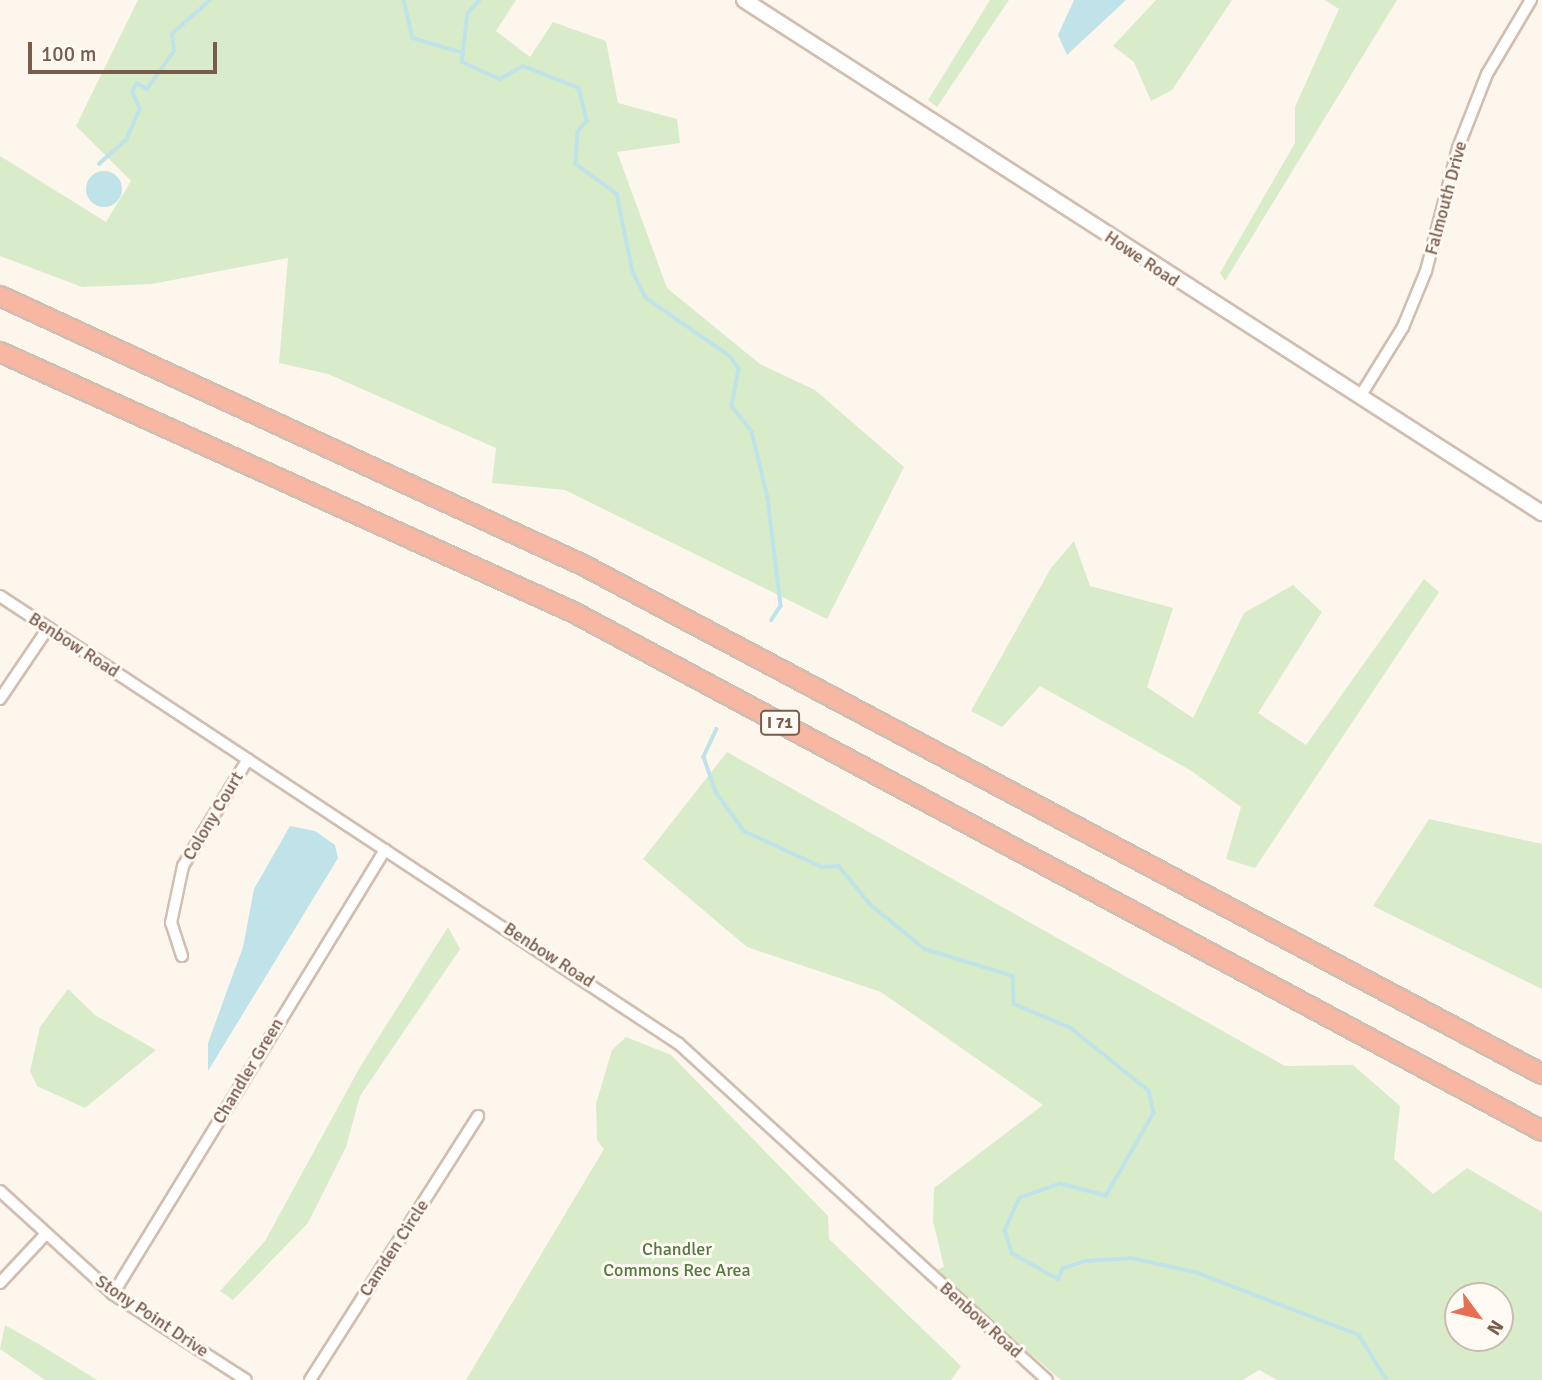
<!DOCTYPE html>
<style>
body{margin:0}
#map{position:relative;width:1542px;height:1380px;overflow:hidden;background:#fdf6ec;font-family:Signika,sans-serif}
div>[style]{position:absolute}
.green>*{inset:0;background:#d8ecc9}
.water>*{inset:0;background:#bfe3e8}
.round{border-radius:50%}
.stream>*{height:3.5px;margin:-1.75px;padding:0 1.75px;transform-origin:1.75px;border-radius:1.75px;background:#bfe3e8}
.roads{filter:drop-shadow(2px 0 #d1beb0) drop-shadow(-2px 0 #d1beb0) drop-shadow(0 2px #d1beb0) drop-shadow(0 -2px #d1beb0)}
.street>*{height:10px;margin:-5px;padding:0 5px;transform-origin:5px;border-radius:5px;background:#fff}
.secondary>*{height:14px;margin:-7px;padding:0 7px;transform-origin:7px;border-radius:7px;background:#fff}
.highway>*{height:18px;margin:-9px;padding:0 9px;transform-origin:9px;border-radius:9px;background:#f7b7a3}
span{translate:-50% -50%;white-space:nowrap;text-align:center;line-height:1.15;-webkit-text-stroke:6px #fffaf3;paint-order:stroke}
.shield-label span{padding:2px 5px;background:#fffaf3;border:2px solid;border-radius:5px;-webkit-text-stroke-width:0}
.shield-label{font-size:16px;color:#7a5c4d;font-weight:700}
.street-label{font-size:18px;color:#7a5c4d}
.park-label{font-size:18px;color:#537a41}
.north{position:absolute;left:1444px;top:1282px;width:70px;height:70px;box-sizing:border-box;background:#fffaf3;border:2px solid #cabbb1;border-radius:50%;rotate:123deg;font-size:19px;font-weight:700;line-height:28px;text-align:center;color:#7a5c4d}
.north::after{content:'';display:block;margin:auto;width:24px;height:32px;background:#e76f51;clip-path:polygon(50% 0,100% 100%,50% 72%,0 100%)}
.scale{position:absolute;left:28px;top:42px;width:189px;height:32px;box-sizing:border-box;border:4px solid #7a5c4d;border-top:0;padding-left:9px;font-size:21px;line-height:24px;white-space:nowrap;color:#7a5c4d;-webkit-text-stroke:5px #fffaf3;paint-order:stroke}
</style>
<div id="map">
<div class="green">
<div style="clip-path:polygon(138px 0,516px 0,496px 31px,530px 57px,553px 22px,606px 41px,618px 103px,677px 119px,680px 143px,617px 152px,667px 288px,760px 364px,815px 390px,904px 467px,827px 619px,565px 490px,492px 483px,496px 448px,328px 374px,279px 363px,288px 258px,152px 284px,82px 287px,0 256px,0 156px,106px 222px,131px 181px,76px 126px)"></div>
<div style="clip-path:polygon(990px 0,1009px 0,937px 107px,928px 100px)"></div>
<div style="clip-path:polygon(1156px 0,1232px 0,1172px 90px,1151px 101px,1134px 62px,1113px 46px)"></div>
<div style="clip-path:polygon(1325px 0,1397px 0,1225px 281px,1220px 273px,1295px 143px,1295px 107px,1339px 9px)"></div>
<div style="clip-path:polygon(1074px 541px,1090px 586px,1173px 608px,1147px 687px,1193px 718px,1244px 613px,1293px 585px,1322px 612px,1258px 713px,1306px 745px,1424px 579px,1439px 592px,1255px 868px,1226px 859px,1241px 807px,1190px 770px,1040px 686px,1002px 727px,971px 711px,1051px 568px)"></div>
<div style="clip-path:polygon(evenodd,727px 752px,1285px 1066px,1353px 1065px,1400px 1106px,1394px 1159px,1433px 1194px,1467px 1168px,1542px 1212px,1542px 1380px,1277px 1380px,1259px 1370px,1243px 1380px,1061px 1380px,934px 1271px,944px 1267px,933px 1221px,934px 1188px,1043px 1105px,881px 992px,747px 947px,643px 859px,727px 752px,1458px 1296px,1500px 1296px,1500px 1338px,1458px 1338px,1458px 1296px)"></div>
<div style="clip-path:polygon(1429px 819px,1542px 844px,1542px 989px,1373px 906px)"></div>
<div style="clip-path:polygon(448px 927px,460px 949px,360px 1096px,346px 1147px,308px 1223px,233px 1300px,220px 1291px,265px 1241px,360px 1067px)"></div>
<div style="clip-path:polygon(68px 989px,95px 1015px,156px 1050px,85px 1108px,37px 1086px,30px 1071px,40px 1027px)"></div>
<div style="clip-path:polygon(626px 1037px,671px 1055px,828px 1216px,829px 1239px,961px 1366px,951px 1380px,466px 1380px,604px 1149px,597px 1140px,596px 1104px,612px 1050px)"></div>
<div style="clip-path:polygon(5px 1325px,42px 1346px,97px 1380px,45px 1380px,0 1349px)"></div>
</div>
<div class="water">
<div style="clip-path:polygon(1074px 0,1126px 0,1067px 55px,1058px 35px)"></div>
<div class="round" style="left:86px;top:171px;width:36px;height:36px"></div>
<div style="clip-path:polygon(290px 826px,315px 831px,335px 845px,338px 858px,208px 1071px,208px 1043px,243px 947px,254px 889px)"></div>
</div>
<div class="stream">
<div style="left:404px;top:0;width:39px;rotate:77deg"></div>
<div style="left:413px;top:38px;width:53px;rotate:16.4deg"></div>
<div style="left:480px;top:0;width:18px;rotate:131deg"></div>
<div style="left:468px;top:14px;width:48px;rotate:97.1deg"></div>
<div style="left:462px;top:62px;width:42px;rotate:24.1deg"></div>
<div style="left:500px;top:79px;width:26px;rotate:-29deg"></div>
<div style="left:523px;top:66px;width:60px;rotate:21.4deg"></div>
<div style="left:579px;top:88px;width:34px;rotate:76deg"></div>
<div style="left:587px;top:121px;width:14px;rotate:129deg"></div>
<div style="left:578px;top:132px;width:32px;rotate:94deg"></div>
<div style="left:576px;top:164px;width:51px;rotate:36.2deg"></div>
<div style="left:617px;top:194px;width:80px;rotate:78.4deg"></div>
<div style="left:633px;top:272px;width:29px;rotate:63deg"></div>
<div style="left:646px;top:298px;width:102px;rotate:34.6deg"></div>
<div style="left:730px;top:356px;width:16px;rotate:55deg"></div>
<div style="left:739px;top:369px;width:38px;rotate:101deg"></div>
<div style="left:732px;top:406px;width:33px;rotate:52deg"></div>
<div style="left:752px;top:432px;width:68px;rotate:76.4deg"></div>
<div style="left:768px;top:498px;width:109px;rotate:83.1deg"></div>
<div style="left:781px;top:606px;width:17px;rotate:123deg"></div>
<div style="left:99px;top:164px;width:36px;rotate:-42deg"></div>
<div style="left:126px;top:140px;width:34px;rotate:-66deg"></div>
<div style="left:140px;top:109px;width:19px;rotate:-115deg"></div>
<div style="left:132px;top:92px;width:10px;rotate:-61deg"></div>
<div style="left:137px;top:83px;width:12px;rotate:31deg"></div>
<div style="left:147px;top:89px;width:47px;rotate:-54.6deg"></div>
<div style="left:174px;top:51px;width:17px;rotate:-97deg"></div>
<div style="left:172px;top:34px;width:51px;rotate:-41.8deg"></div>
<div style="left:717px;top:729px;width:31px;rotate:115deg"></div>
<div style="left:704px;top:757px;width:37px;rotate:71deg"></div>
<div style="left:716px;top:792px;width:48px;rotate:54.3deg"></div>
<div style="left:744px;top:831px;width:86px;rotate:24.8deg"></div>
<div style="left:822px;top:867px;width:17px;rotate:-3deg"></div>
<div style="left:839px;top:866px;width:50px;rotate:50.6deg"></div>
<div style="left:871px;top:905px;width:70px;rotate:39.2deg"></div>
<div style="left:925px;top:949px;width:92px;rotate:17.1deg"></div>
<div style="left:1013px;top:976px;width:28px;rotate:88deg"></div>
<div style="left:1014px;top:1004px;width:62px;rotate:22.8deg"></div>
<div style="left:1071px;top:1028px;width:100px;rotate:38.9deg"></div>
<div style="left:1149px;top:1091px;width:23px;rotate:77deg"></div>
<div style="left:1154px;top:1113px;width:96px;rotate:120deg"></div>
<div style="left:1106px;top:1196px;width:48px;rotate:-165.4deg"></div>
<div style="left:1060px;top:1184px;width:42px;rotate:160.7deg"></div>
<div style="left:1020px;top:1198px;width:35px;rotate:115deg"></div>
<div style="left:1005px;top:1230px;width:24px;rotate:73deg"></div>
<div style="left:1012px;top:1253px;width:53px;rotate:29.5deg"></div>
<div style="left:1058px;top:1279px;width:12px;rotate:-66deg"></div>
<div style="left:1063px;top:1268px;width:24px;rotate:-17deg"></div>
<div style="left:1086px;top:1261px;width:45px;rotate:-3.8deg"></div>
<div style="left:1131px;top:1258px;width:66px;rotate:12.3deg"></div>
<div style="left:1195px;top:1272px;width:176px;rotate:21deg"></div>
<div style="left:1359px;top:1335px;width:53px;rotate:58.1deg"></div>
</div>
<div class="roads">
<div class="street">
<div style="left:1361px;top:395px;width:80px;rotate:-58.3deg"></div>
<div style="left:1403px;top:327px;width:61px;rotate:-67.7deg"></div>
<div style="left:1426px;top:271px;width:127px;rotate:-75.4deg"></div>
<div style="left:1458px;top:148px;width:79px;rotate:-68.6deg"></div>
<div style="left:1487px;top:74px;width:86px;rotate:-59.3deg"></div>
<div style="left:0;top:596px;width:813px;rotate:33.42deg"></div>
<div style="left:679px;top:1044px;width:498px;rotate:42.4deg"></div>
<div style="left:0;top:699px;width:86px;rotate:-55.9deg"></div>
<div style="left:182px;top:956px;width:35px;rotate:-108deg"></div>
<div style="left:171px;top:923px;width:58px;rotate:-78.1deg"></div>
<div style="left:183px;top:866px;width:125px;rotate:-58.7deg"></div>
<div style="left:0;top:1191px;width:153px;rotate:42.3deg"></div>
<div style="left:113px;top:1294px;width:158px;rotate:32.9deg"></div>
<div style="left:0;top:1283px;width:64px;rotate:-46.9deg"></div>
<div style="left:113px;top:1294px;width:521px;rotate:-58.51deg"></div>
<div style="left:310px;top:1380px;width:313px;rotate:-57.5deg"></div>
</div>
<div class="secondary">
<div style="left:744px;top:0;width:949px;rotate:32.74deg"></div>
</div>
<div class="highway">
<div style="left:0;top:296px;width:642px;rotate:24.77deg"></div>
<div style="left:583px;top:565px;width:1086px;rotate:27.96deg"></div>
<div style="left:0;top:352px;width:629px;rotate:24.41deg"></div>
<div style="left:573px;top:612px;width:1099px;rotate:28.17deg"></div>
</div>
</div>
<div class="shield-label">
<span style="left:780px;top:723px">I 71</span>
</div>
<div class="street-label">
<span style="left:1446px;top:198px;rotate:-75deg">Falmouth Drive</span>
<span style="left:1142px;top:259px;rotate:34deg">Howe Road</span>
<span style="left:74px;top:645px;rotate:33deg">Benbow Road</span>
<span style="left:213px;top:816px;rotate:-59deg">Colony Court</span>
<span style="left:549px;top:955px;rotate:33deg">Benbow Road</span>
<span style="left:248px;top:1071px;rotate:-59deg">Chandler Green</span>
<span style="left:394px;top:1248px;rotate:-57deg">Camden Circle</span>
<span style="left:152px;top:1316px;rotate:34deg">Stony Point Drive</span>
<span style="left:981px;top:1320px;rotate:42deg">Benbow Road</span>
</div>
<div class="park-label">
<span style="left:677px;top:1260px">Chandler<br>Commons Rec Area</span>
</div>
<div class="north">N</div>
<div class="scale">100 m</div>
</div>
